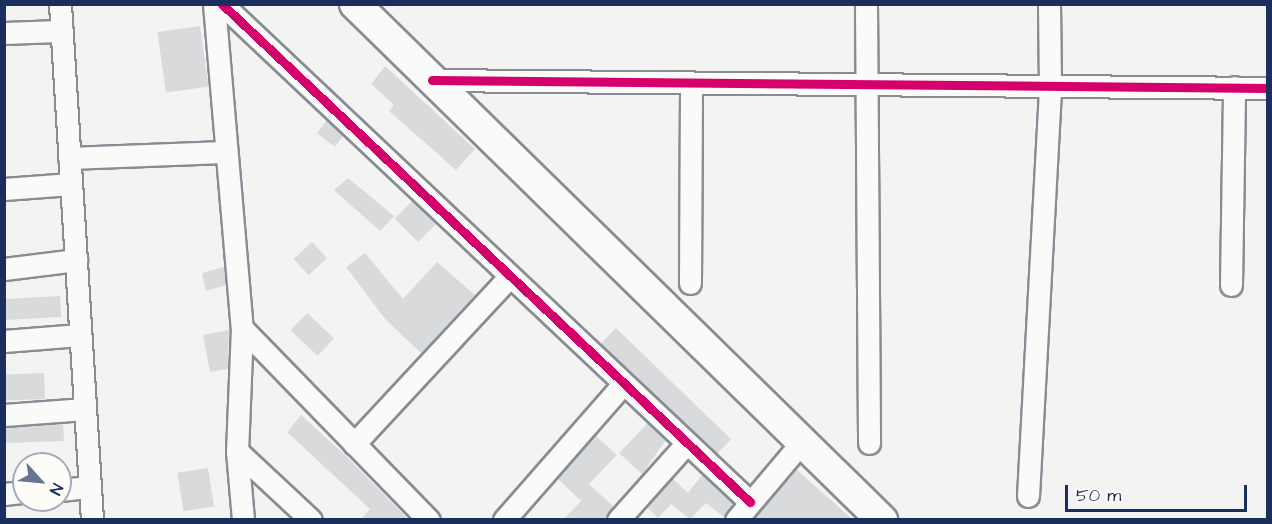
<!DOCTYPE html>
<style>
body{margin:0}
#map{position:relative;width:1272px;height:524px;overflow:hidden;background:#f3f3f2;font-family:"Architects Daughter",sans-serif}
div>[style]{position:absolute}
.building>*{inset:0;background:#d9dadb;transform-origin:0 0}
.roads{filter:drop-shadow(2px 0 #888c94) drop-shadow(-2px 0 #888c94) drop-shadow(0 2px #888c94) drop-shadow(0 -2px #888c94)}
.street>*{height:21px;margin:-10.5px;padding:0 10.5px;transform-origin:10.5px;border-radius:10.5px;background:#fafaf8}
.secondary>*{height:30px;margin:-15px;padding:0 15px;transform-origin:15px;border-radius:15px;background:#fafaf8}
.cycleway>*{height:9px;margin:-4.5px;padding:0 4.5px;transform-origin:4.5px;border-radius:4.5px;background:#d6006c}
span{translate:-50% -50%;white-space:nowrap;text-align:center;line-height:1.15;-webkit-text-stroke:4.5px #fdfcf7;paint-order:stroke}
.frame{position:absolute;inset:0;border:6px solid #1b2f5e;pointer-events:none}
.north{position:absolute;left:12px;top:452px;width:60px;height:60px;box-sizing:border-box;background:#fdfcf7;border:2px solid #a3aaba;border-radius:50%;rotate:117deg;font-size:16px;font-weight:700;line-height:24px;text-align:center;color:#1b2f5e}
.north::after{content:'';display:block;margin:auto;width:21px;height:27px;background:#677492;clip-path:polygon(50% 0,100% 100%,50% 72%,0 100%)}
.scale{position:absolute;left:1065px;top:485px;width:182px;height:27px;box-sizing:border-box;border:3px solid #1b2f5e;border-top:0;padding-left:8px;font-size:18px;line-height:21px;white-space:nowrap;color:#1b2f5e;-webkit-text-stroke:4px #fdfcf7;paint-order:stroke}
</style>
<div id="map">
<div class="building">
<div style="left:200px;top:26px;width:61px;height:43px;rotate:82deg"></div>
<div style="clip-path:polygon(385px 66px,475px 149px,456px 170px,389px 111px,394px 105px,371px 84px)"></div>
<div style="clip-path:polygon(327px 120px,343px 136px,335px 147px,317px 133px)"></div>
<div style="clip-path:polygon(348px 178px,394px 216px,380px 231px,334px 190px)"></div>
<div style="left:412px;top:201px;width:33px;height:25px;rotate:44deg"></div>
<div style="left:312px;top:242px;width:22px;height:25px;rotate:47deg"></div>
<div style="clip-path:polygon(365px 253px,403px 299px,437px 262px,475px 295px,421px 353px,386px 320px,346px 267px)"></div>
<div style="clip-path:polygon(224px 267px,226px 285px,206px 291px,202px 273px)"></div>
<div style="left:60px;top:296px;width:21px;height:56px;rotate:87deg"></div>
<div style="left:307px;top:313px;width:37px;height:24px;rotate:43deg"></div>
<div style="left:616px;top:328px;width:160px;height:22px;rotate:44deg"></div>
<div style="clip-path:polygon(229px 330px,228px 369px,210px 372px,203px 335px)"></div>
<div style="left:44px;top:373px;width:26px;height:40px;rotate:88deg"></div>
<div style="clip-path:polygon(301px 415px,345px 455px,408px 519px,361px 519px,370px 509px,287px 432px)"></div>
<div style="clip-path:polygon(63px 423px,64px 441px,4px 443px,4px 428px)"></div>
<div style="clip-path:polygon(648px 423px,666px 440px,642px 474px,619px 453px)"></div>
<div style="clip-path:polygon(595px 435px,617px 455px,589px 484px,613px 506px,604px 519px,564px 519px,581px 501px,557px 478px)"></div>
<div style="left:208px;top:468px;width:39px;height:31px;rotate:81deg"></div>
<div style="clip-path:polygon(797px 470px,852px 519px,753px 519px)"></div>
<div style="clip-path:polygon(702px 475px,733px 504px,724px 517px,706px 503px,690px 519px,671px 504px,658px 518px,647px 507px,672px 478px,688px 493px)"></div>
</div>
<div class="roads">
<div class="street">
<div style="left:60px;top:4px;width:517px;rotate:86.45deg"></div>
<div style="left:214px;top:4px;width:325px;rotate:85.1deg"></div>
<div style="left:242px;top:328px;width:268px;rotate:45.8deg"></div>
<div style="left:222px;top:4px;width:726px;rotate:43.33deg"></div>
<div style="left:866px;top:4px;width:439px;rotate:89.6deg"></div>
<div style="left:4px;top:33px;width:58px;rotate:-2deg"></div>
<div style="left:432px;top:80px;width:836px;rotate:0.55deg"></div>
<div style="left:69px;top:158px;width:155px;rotate:-2.2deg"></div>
<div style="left:4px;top:189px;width:67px;rotate:-4.3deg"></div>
<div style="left:4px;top:269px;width:73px;rotate:-7.1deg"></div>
<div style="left:690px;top:283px;width:200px;rotate:-89.7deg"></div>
<div style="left:1231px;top:285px;width:198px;rotate:-89.1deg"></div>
<div style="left:242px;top:328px;width:123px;rotate:92.3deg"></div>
<div style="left:237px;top:451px;width:69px;rotate:85deg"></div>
<div style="left:4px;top:341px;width:76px;rotate:-4.5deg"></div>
<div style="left:4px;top:415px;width:81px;rotate:-4.2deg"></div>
<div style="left:354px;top:444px;width:229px;rotate:-47.1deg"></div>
<div style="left:237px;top:451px;width:101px;rotate:43deg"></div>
<div style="left:60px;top:490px;width:30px;rotate:-6deg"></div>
<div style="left:4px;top:494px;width:20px;rotate:-6deg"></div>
<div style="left:1028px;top:496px;width:411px;rotate:-86.9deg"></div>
<div style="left:1050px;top:86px;width:82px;rotate:-90.7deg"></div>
<div style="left:504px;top:520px;width:179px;rotate:-48.8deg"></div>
<div style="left:618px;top:520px;width:102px;rotate:-48.2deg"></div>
<div style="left:736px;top:520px;width:102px;rotate:-49.8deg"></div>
</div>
<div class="secondary">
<div style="left:355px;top:4px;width:738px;rotate:44.4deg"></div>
</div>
</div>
<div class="cycleway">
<div style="left:222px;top:4px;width:726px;rotate:43.33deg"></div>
<div style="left:432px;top:80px;width:836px;rotate:0.55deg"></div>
</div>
<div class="frame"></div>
<div class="north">N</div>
<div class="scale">50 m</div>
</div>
